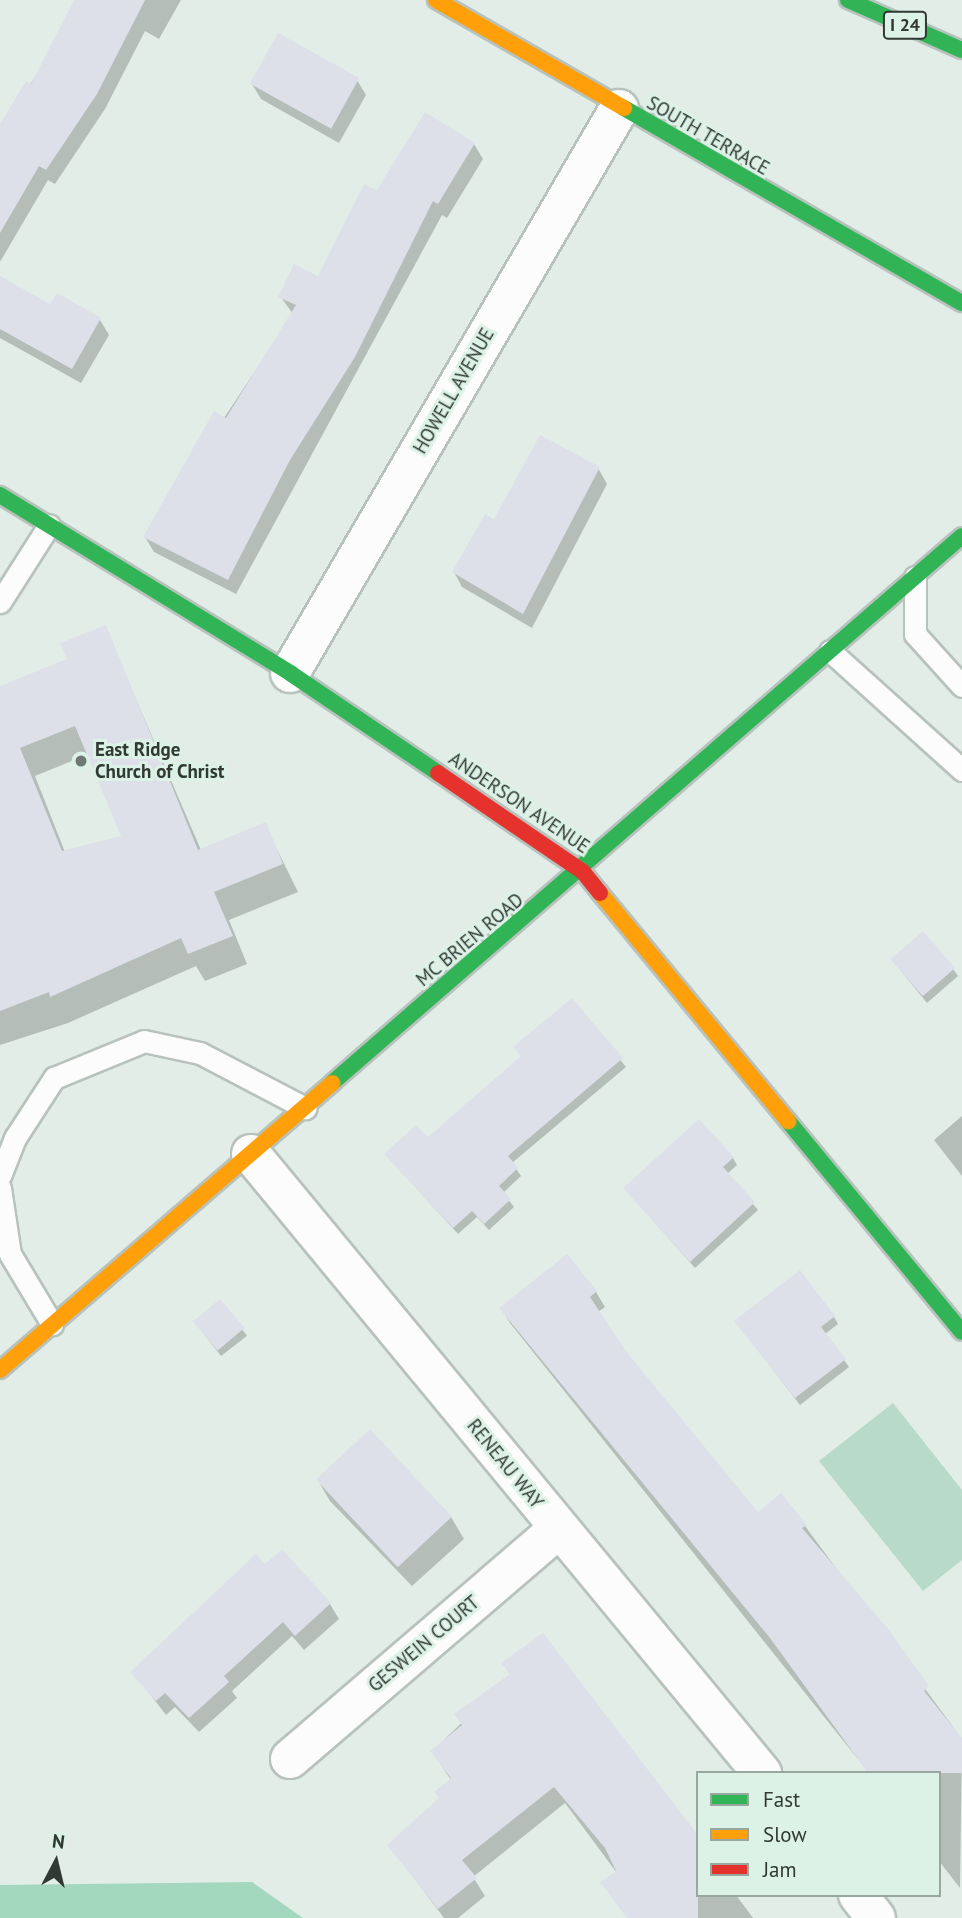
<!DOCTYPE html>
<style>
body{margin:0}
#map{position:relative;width:962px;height:1918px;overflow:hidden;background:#e2ede7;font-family:"PT Sans",sans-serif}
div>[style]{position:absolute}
.green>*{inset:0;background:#b8dbc9}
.forest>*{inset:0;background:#a3d8bf}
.shadow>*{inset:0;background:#0003;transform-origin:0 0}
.building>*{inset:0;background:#dee0e9;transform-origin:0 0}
.roads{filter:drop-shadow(2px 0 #b8c2bd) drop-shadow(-2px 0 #b8c2bd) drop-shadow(0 2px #b8c2bd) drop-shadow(0 -2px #b8c2bd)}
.lane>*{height:21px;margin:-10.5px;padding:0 10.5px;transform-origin:10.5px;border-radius:10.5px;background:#fbfcfb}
.street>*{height:38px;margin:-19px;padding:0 19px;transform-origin:19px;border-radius:19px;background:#fbfcfb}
.fast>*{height:16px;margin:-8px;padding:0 8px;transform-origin:8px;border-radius:8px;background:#30b455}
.slow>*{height:16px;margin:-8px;padding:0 8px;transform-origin:8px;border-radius:8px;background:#ff9f0a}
.jam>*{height:16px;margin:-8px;padding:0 8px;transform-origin:8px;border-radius:8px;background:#e5322d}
.dots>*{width:19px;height:19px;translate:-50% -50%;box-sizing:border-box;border:4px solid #ddf2e7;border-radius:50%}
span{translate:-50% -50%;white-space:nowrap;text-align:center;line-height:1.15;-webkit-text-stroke:6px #ddf2e7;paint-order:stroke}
.shield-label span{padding:2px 5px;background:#ddf2e7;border:2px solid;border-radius:5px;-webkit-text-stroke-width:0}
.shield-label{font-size:18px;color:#313935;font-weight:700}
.street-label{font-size:19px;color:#313935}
.poi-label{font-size:19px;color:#313935;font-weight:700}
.left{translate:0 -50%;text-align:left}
.legend{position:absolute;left:696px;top:1771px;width:245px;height:126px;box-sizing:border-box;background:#ddf2e7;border:2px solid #98a8a0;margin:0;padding:9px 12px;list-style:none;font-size:21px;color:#313935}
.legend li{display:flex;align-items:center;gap:14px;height:35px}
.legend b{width:35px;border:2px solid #98a8a0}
.north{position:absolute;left:21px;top:1827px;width:70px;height:70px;-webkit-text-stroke:5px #ddf2e7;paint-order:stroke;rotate:7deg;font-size:19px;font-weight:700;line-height:28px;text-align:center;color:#313935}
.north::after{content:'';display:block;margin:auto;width:24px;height:32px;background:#313935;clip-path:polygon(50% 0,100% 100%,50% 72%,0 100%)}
</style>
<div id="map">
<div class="green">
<div style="clip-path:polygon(893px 1403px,962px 1490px,962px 1560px,923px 1591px,819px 1461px)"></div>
</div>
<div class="forest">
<div style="clip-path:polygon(252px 1882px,303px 1918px,0 1918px,0 1885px)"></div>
</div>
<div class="shadow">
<div style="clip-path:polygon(87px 0,181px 0,159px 39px,145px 31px,105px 109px,55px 184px,48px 180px,0 262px,0 129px)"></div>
<div style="clip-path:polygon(357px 80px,366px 95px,339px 143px,261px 99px,252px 84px)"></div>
<div style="clip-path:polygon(474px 144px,483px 159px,447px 218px,442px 215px,236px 594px,154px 552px,145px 537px,293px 314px,280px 296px,319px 278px,377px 192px)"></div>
<div style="clip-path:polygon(0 278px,51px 307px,100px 320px,109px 335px,81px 383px,0 338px)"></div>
<div style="clip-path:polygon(598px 468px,607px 484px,532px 628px,462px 587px,454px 572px,495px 521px)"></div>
<div style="clip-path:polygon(evenodd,105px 627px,201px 850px,265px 825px,298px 892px,229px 920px,247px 964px,205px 981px,196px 966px,68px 1023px,0 1045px,0 688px,69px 660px,105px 627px,89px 754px,124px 838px,65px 852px,35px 776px,89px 754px)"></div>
<div style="clip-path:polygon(892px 960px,953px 969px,958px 976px,927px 1003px)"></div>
<div style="clip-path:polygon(572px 1000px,626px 1067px,512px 1163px,521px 1176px,503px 1193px,514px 1207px,489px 1230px,477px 1217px,458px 1234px,386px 1155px,428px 1140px,522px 1057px)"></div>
<div style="clip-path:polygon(962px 1116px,962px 1176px,934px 1140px)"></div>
<div style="clip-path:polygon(733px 1158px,737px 1165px,727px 1174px,758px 1210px,695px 1268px,625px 1189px)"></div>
<div style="clip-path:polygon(566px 1256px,596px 1292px,605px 1307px,598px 1312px,623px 1351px,758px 1514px,805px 1526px,962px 1739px,960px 1888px,939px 1861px,939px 1773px,869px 1773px,510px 1323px,501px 1308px)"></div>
<div style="left:220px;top:1301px;width:44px;height:33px;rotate:52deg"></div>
<div style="clip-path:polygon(834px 1317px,838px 1324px,825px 1334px,849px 1367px,800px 1405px,741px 1328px)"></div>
<div style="clip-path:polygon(317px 1479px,451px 1517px,464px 1539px,412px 1586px,330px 1501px)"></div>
<div style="clip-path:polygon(330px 1604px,339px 1619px,304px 1650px,292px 1636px,232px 1691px,237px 1698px,199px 1732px,175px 1707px,166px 1715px,133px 1672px)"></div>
<div style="clip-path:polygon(504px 1664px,698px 1895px,736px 1895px,753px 1918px,628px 1918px,602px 1883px,617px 1873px,565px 1803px,473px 1877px,485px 1896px,458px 1918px,444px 1918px,389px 1845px,440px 1800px,451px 1780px,432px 1751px,511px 1676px)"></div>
</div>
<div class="building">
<div style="clip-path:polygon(74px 0,145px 0,97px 94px,46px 170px,39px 166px,0 233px,0 124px,26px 81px,31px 84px)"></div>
<div style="left:278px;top:33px;width:93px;height:58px;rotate:29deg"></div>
<div style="clip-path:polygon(425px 112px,475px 143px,438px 204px,433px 201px,355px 357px,290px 460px,228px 580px,143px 537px,214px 411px,226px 418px,296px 305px,278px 297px,294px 264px,318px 276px,364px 184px,377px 190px)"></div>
<div style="clip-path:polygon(0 276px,50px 304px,57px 293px,101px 318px,72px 369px,0 329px)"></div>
<div style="clip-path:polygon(540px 435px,600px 467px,523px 614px,452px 572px,485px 514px,494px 519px)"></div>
<div style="clip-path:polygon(evenodd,106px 625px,198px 850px,266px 822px,283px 864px,214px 892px,233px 936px,188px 954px,181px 938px,50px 997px,49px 992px,0 1011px,0 686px,67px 659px,60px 643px,106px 625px,75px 726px,121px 836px,62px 851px,20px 748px,75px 726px)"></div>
<div style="left:923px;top:931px;width:49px;height:43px;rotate:49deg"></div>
<div style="clip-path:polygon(572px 998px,623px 1058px,508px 1156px,518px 1168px,499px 1186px,511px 1199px,484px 1224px,472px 1211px,453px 1228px,384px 1154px,416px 1125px,428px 1137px,521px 1056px,513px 1047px)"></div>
<div style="clip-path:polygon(699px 1119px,734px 1157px,723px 1167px,755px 1202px,690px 1262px,623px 1188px)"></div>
<div style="clip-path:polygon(567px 1254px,597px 1291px,590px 1297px,625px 1350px,758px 1512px,781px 1493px,807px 1525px,802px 1528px,889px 1630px,929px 1686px,924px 1691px,962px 1738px,962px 1773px,868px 1773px,770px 1638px,499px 1308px)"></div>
<div style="clip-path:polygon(800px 1270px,835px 1316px,821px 1327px,846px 1359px,795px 1398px,734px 1321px)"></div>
<div style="left:220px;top:1299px;width:38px;height:35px;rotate:50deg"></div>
<div style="left:370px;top:1429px;width:120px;height:74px;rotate:47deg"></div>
<div style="clip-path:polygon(282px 1549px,331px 1603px,295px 1636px,283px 1622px,224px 1676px,229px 1682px,189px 1718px,165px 1693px,156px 1701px,130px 1672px,256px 1554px,265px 1564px)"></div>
<div style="clip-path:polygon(543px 1633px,698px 1835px,698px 1918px,627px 1918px,600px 1882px,616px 1871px,605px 1848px,554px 1787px,462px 1860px,477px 1878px,438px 1909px,387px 1845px,439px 1798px,434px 1792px,451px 1778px,430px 1751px,462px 1725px,454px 1714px,510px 1674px,501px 1663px)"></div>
</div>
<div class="roads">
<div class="lane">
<div style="left:915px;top:577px;width:57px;rotate:90deg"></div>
<div style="left:915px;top:634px;width:70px;rotate:47.9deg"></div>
<div style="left:0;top:602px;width:91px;rotate:-57.5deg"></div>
<div style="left:830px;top:651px;width:178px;rotate:42deg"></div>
<div style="left:0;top:1176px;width:41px;rotate:-68.5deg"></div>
<div style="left:15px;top:1138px;width:72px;rotate:-57deg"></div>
<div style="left:54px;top:1078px;width:97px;rotate:-22.3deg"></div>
<div style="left:144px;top:1041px;width:57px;rotate:12.1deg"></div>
<div style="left:200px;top:1053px;width:119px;rotate:27.6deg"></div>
<div style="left:0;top:1188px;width:67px;rotate:81.4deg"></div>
<div style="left:10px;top:1254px;width:82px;rotate:59deg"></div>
</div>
<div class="street">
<div style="left:290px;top:673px;width:653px;rotate:-59.74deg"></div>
<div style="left:251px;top:1154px;width:803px;rotate:50.46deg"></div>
<div style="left:290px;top:1759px;width:353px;rotate:-40.6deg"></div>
<div style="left:858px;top:1895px;width:29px;rotate:52deg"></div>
</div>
<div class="fast">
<div style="left:848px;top:0;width:124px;rotate:23.7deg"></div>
<div style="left:624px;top:108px;width:390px;rotate:30deg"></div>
<div style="left:0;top:495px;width:340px;rotate:31.5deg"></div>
<div style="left:290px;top:673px;width:179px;rotate:34deg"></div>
<div style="left:332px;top:1083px;width:834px;rotate:-40.97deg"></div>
<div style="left:788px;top:1121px;width:273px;rotate:50.5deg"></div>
</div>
<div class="slow">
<div style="left:436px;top:0;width:217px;rotate:29.9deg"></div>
<div style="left:600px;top:893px;width:296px;rotate:50.5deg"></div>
<div style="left:0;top:1370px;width:439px;rotate:-40.8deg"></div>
</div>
<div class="jam">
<div style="left:438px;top:773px;width:176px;rotate:34.3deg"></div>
<div style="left:583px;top:872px;width:27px;rotate:51deg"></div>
</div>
</div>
<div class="dots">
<div style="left:81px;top:761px;background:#6f7873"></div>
</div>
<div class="shield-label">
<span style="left:905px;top:25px">I 24</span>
</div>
<div class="street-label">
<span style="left:708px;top:136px;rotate:30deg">SOUTH TERRACE</span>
<span style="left:454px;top:391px;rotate:-60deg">HOWELL AVENUE</span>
<span style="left:519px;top:803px;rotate:34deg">ANDERSON AVENUE</span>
<span style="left:470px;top:940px;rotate:-40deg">MC BRIEN ROAD</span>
<span style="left:505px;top:1464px;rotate:51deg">RENEAU WAY</span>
<span style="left:424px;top:1644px;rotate:-40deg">GESWEIN COURT</span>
</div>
<div class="poi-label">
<span class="left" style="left:95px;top:761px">East Ridge<br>Church of Christ</span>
</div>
<ul class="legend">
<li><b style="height:9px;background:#30b455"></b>Fast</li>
<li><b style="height:9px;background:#ff9f0a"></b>Slow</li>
<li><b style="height:9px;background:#e5322d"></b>Jam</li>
</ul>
<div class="north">N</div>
</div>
